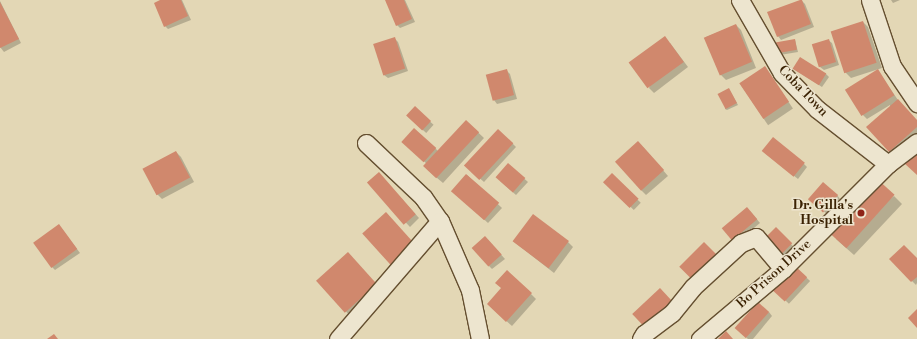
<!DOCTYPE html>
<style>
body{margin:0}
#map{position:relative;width:917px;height:339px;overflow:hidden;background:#e3d7b5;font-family:"Libre Bodoni",serif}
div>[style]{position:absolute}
.shadow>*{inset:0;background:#0003;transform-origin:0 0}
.building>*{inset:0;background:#d0886d;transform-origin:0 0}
.roads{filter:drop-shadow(1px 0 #654f30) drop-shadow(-1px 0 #654f30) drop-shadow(0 1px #654f30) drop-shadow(0 -1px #654f30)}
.street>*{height:17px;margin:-8.5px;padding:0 8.5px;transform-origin:8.5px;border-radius:8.5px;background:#ede5cf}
.dots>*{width:11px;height:11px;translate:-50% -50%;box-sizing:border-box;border:2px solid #ede5cf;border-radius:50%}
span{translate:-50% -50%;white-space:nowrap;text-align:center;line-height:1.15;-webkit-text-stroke:3px #ede5cf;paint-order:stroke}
.street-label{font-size:13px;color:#3b2203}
.poi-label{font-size:13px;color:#3b2203;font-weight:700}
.right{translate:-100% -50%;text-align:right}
</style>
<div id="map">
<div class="shadow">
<div style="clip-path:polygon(163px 0,182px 0,191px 20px,168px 29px,165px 26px)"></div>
<div style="clip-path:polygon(386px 0,405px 0,415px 22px,400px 28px,397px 25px)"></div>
<div style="clip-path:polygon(801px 0,805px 4px,814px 27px,781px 40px,778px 36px)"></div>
<div style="clip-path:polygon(891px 0,900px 0,893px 3px)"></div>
<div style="clip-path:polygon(0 1px,21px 43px,4px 52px,0 47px)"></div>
<div style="clip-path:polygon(863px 22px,868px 27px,882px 68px,851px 78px,846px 73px,832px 32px)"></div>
<div style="clip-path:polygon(736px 25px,741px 30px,756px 68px,726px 80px,721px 75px,706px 37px)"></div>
<div style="clip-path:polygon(394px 38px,398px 42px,408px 71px,388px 78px,384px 75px)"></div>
<div style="clip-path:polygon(795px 40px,798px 52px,780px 55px,778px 53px)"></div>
<div style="clip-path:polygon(828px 40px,832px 43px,839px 65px,824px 70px,820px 67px)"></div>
<div style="clip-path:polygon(670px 43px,688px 67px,654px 93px,649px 88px)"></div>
<div style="left:765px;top:67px;width:50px;height:30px;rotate:56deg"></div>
<div style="clip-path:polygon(794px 69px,825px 73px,829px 77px,822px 87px)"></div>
<div style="clip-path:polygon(507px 71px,510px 74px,517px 99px,497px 104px,494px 100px)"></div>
<div style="clip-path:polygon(878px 71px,898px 100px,917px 121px,917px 137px,894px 156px,889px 151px,890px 105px,867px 119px,862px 114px)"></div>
<div style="clip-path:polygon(729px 89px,738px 105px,727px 110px,725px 109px)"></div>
<div style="left:415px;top:108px;width:25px;height:11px;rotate:42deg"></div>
<div style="clip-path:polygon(466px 121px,484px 138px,443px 183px,430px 172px,427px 164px,406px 145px,435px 148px,439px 152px)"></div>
<div style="clip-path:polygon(512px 143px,516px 147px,484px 182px,469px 169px)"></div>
<div style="clip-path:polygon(643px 147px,668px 176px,646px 195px,641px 190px)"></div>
<div style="clip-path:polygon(176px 152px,181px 157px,194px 182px,162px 199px,157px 194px)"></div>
<div style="clip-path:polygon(766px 154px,804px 164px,807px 167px,798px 179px)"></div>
<div style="clip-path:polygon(509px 165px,528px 182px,516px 195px,500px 181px)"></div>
<div style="clip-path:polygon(467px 175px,502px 208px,488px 223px,456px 194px)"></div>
<div style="left:612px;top:175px;width:40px;height:10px;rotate:44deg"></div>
<div style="clip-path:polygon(382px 177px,419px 218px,410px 227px,369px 183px)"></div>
<div style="clip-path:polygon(837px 195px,840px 199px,827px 214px,813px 202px)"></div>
<div style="clip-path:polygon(894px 196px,902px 204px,854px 255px,836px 239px)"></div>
<div style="clip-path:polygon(750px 211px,760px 223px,737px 242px,724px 228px)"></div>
<div style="left:776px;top:228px;width:26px;height:16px;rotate:47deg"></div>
<div style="clip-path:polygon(62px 229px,80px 253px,55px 270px,52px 267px)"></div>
<div style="clip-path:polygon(488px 240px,505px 259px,492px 269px,489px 266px)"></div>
<div style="clip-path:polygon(513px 241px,568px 242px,573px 247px,554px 273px)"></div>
<div style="clip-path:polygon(890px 259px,917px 259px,917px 283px,916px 285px)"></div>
<div style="left:794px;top:266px;width:22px;height:31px;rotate:43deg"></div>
<div style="clip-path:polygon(318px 281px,381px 289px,351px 317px)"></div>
<div style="clip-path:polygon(531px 294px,536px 299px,512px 326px,493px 309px)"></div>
<div style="clip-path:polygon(769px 312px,772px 316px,753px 339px,748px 339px,740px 332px)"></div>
</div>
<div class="building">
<div style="clip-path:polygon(160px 0,181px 0,188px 16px,164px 27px,154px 3px)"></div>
<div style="clip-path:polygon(385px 0,404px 0,412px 19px,396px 26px)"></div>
<div style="clip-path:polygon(800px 0,802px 0,811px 24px,777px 37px,767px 12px)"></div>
<div style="clip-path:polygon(0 2px,19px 39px,0 48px)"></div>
<div style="left:863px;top:21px;width:44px;height:34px;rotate:72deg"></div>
<div style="left:736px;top:24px;width:41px;height:35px;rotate:67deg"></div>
<div style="left:665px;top:36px;width:32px;height:45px;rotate:54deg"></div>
<div style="left:395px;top:37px;width:33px;height:23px;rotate:72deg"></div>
<div style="left:795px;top:39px;width:11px;height:20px;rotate:80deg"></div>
<div style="left:829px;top:39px;width:24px;height:18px;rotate:73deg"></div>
<div style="left:800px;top:57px;width:31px;height:14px;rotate:32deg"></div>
<div style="left:765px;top:66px;width:43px;height:31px;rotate:56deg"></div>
<div style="left:507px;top:69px;width:27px;height:22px;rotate:75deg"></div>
<div style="left:878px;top:69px;width:31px;height:39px;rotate:58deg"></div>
<div style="left:729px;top:88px;width:17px;height:13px;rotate:62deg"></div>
<div style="clip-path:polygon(898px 99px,917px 120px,917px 127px,889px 152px,866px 127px)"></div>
<div style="left:415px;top:106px;width:22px;height:13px;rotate:43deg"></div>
<div style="left:466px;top:120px;width:18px;height:63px;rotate:43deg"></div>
<div style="left:414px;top:128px;width:30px;height:19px;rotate:42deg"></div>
<div style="left:498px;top:129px;width:21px;height:50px;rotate:43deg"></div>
<div style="left:773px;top:137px;width:41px;height:18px;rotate:39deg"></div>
<div style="left:638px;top:141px;width:39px;height:31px;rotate:48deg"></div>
<div style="clip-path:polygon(917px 149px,917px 175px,904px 163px)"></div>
<div style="left:176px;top:151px;width:30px;height:38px;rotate:62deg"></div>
<div style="left:508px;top:163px;width:23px;height:19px;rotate:41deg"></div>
<div style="left:379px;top:172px;width:56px;height:16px;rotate:49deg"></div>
<div style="left:612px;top:173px;width:37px;height:13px;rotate:44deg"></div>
<div style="left:466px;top:174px;width:44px;height:23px;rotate:41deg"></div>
<div style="left:876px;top:178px;width:25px;height:72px;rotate:42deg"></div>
<div style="left:823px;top:182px;width:20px;height:23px;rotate:41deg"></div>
<div style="left:747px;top:207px;width:16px;height:33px;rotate:50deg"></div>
<div style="left:386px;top:212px;width:46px;height:32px;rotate:48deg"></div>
<div style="left:533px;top:214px;width:45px;height:34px;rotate:37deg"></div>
<div style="left:59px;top:224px;width:31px;height:32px;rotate:54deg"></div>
<div style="left:776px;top:227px;width:23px;height:18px;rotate:45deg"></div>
<div style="left:485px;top:236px;width:25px;height:18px;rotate:48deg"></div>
<div style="left:704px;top:242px;width:18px;height:35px;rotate:45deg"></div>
<div style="clip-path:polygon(904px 245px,917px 258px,917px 277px,911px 282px,889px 259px)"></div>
<div style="left:348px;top:252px;width:43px;height:43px;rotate:48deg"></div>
<div style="left:794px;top:265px;width:18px;height:33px;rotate:43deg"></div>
<div style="clip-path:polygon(507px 270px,532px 293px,506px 322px,487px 304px,501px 288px,495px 283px)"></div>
<div style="left:660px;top:288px;width:18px;height:38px;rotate:47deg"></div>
<div style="left:758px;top:302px;width:15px;height:35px;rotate:42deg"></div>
<div style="clip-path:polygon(917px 309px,917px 328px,908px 318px)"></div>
<div style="clip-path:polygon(726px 331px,733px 339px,718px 339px)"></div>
<div style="clip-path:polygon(54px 334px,58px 339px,47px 339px)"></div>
</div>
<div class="roads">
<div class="street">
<div style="left:740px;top:0;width:84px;rotate:60.1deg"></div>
<div style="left:782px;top:73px;width:50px;rotate:45.8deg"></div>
<div style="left:817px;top:109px;width:90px;rotate:37.8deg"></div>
<div style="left:870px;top:0;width:70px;rotate:71.6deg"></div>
<div style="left:892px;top:66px;width:45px;rotate:56deg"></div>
<div style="left:366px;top:143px;width:79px;rotate:43.5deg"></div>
<div style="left:423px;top:197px;width:29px;rotate:55deg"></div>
<div style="left:440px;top:221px;width:75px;rotate:66.5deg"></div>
<div style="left:470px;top:290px;width:50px;rotate:78.5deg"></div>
<div style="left:338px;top:339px;width:156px;rotate:-49.2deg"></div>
<div style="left:641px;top:339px;width:6px;rotate:-59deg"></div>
<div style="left:644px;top:334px;width:35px;rotate:-37deg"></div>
<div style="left:672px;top:313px;width:33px;rotate:-51deg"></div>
<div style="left:693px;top:287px;width:65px;rotate:-42.5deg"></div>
<div style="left:741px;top:243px;width:16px;rotate:-22deg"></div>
<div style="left:756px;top:237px;width:42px;rotate:49.8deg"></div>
<div style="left:700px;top:339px;width:109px;rotate:-40.1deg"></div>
<div style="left:783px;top:269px;width:148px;rotate:-45deg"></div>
<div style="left:888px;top:164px;width:36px;rotate:-37deg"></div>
</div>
</div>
<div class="dots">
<div style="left:861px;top:213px;background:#8f2418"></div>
</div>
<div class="street-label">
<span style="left:803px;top:91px;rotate:46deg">Coba Town</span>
<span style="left:774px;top:274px;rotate:-42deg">Bo Prison Drive</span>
</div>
<div class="poi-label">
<span class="right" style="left:853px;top:213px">Dr. Gilla's<br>Hospital</span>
</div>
</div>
